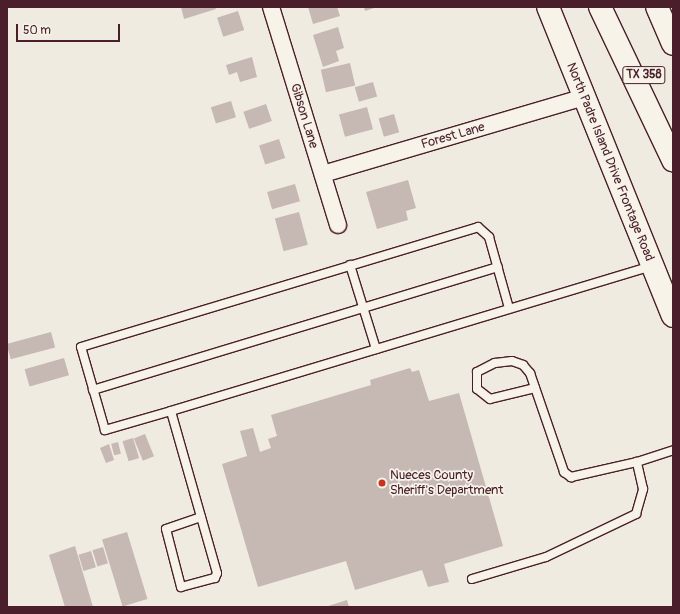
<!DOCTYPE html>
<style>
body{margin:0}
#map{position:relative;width:680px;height:614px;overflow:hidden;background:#f0ebe0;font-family:Pangolin,sans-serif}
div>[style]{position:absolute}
.building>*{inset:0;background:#c6b8b3;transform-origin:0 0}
.roads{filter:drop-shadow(1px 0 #4a1f2b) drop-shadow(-1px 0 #4a1f2b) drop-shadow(0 1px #4a1f2b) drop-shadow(0 -1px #4a1f2b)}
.service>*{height:8px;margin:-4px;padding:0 4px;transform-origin:4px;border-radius:4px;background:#f7f3e8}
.minor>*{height:16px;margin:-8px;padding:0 8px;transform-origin:8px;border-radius:8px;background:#f7f3e8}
.secondary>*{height:22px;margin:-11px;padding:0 11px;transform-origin:11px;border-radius:11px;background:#f7f3e8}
.motorway>*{height:22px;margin:-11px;padding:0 11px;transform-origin:11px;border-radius:11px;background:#f7f3e8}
.dots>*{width:11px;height:11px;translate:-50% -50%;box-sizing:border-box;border:2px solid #f7f3e8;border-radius:50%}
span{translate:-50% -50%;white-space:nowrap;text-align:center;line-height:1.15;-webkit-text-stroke:3.5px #f7f3e8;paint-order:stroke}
.shield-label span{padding:1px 3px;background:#f7f3e8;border:1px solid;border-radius:3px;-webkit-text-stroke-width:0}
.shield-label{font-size:12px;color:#4a1f2b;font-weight:700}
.street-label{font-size:13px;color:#4a1f2b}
.poi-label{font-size:13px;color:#4a1f2b}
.left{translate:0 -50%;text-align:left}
.frame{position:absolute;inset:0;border:8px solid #4a1f2b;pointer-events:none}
.scale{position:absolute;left:16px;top:24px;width:104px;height:18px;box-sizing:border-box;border:2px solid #4a1f2b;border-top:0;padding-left:5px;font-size:12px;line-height:14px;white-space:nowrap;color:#4a1f2b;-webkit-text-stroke:3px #f7f3e8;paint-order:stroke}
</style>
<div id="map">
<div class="building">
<div style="clip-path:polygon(181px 7px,215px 7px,216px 9px,184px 19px)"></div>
<div style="clip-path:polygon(308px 7px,337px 7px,340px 16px,313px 24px)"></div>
<div style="clip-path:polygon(364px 7px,377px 7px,365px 11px)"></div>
<div style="left:238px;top:11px;width:20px;height:22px;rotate:72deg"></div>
<div style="clip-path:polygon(338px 27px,344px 48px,336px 51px,339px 61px,323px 67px,313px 35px)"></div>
<div style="clip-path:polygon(252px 57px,257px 77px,240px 82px,237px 72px,229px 75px,226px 65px)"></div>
<div style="left:350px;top:63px;width:23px;height:30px;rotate:77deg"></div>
<div style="left:373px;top:82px;width:15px;height:19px;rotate:74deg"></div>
<div style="left:231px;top:101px;width:17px;height:21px;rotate:73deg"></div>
<div style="left:266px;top:104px;width:18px;height:24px;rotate:71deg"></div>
<div style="left:367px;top:107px;width:23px;height:29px;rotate:75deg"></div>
<div style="left:394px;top:114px;width:19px;height:16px;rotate:74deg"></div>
<div style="left:279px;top:139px;width:20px;height:21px;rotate:72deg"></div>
<div style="clip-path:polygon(408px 180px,416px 208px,406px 211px,408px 220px,377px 229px,366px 192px)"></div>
<div style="left:295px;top:184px;width:18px;height:29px;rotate:74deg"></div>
<div style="left:299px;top:212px;width:34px;height:25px;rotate:75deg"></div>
<div style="left:51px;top:332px;width:16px;height:46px;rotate:75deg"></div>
<div style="left:64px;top:358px;width:18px;height:41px;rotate:74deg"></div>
<div style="clip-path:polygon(410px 368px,412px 372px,419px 370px,429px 401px,459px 393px,503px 546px,444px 564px,449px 582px,428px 587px,422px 570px,355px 590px,346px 561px,258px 587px,222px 464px,247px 456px,240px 431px,253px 428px,260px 452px,271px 448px,268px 439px,277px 436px,271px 415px,371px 385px,370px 380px)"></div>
<div style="left:145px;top:434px;width:24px;height:12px;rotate:68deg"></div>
<div style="left:133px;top:438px;width:21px;height:11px;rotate:73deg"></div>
<div style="left:118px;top:442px;width:12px;height:7px;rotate:76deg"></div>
<div style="clip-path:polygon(109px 444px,114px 460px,106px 463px,100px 448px)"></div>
<div style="left:127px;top:532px;width:70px;height:26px;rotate:73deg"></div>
<div style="clip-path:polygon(75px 546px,93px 607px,65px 607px,49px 555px)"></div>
<div style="left:103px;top:547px;width:17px;height:11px;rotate:73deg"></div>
<div style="left:91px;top:551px;width:17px;height:13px;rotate:73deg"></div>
<div style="clip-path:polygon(347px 600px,349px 607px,325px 607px)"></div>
</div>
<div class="roads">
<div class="service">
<div style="left:350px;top:265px;width:88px;rotate:72.8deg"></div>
<div style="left:535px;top:388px;width:46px;rotate:166.3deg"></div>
<div style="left:490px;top:399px;width:16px;rotate:-142deg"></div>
<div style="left:477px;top:389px;width:17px;rotate:-90deg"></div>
<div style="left:477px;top:372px;width:20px;rotate:-27deg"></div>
<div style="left:495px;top:363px;width:17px;rotate:-7deg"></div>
<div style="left:512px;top:361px;width:12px;rotate:20deg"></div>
<div style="left:523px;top:365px;width:11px;rotate:49deg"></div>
<div style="left:530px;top:373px;width:105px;rotate:71deg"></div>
<div style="left:564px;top:472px;width:9px;rotate:36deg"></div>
<div style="left:571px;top:477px;width:68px;rotate:-12.8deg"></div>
<div style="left:93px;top:390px;width:423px;rotate:-16.9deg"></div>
<div style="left:171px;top:411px;width:69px;rotate:163.9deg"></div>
<div style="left:105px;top:430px;width:86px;rotate:-106.1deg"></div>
<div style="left:81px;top:347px;width:415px;rotate:-16.8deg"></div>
<div style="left:478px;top:227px;width:15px;rotate:42deg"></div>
<div style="left:489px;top:237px;width:74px;rotate:74.3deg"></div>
<div style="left:201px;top:517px;width:37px;rotate:161deg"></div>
<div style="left:166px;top:529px;width:60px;rotate:75.5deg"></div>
<div style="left:181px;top:587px;width:35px;rotate:-15deg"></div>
<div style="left:215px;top:578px;width:5px;rotate:-68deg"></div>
<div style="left:217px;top:573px;width:168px;rotate:-105.9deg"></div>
<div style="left:171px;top:411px;width:502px;rotate:-16.78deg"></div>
<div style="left:472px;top:579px;width:77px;rotate:-16.6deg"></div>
<div style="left:546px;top:557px;width:100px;rotate:-25.5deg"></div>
<div style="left:636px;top:514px;width:26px;rotate:-74deg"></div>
<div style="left:643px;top:489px;width:28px;rotate:-103deg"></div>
<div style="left:637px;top:462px;width:38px;rotate:-18deg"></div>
</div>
<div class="minor">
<div style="left:271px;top:7px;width:228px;rotate:72.9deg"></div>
<div style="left:323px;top:174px;width:272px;rotate:-16.4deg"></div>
</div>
<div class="secondary">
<div style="left:548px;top:7px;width:333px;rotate:68deg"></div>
</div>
<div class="motorway">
<div style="left:600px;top:7px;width:170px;rotate:64.5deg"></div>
<div style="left:657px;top:7px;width:40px;rotate:66.6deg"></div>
</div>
</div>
<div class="dots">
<div style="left:382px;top:483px;background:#c8321e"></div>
</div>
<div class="shield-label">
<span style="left:644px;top:75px">TX 358</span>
</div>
<div class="street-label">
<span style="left:304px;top:116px;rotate:73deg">Gibson Lane</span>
<span style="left:453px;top:136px;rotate:-16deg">Forest Lane</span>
<span style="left:610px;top:162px;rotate:68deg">North Padre Island Drive Frontage Road</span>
</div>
<div class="poi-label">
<span class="left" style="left:390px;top:483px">Nueces County<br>Sheriff's Department</span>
</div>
<div class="frame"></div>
<div class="scale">50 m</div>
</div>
